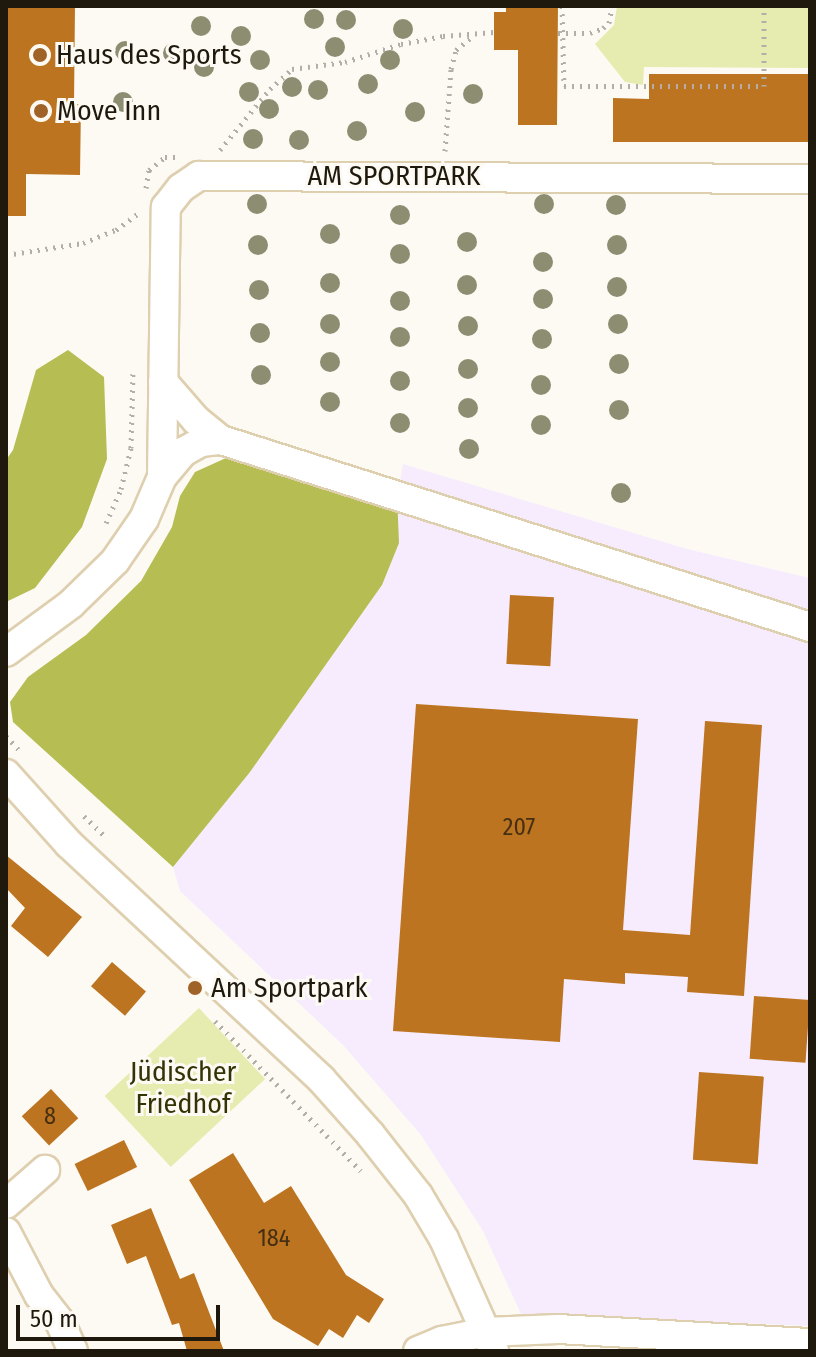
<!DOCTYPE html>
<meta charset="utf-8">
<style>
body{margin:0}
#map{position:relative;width:816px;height:1357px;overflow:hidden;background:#fdfaf4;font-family:"Fira Sans Condensed",sans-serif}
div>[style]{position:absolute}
.commercial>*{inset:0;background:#f6ecfd}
.green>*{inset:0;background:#e6ecb0;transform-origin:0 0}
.forest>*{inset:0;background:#b5bd53}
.building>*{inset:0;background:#bd7420;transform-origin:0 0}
.path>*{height:5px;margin-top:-2.5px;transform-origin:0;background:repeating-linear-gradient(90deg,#b3afa8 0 2px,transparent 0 8px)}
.roads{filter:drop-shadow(2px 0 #decfaf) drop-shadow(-2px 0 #decfaf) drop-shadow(0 2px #decfaf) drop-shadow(0 -2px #decfaf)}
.minor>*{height:28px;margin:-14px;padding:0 14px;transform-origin:14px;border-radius:14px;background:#fff}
.trees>*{width:20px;height:20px;margin:-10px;border-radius:50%;background:#8d8d71}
.dots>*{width:22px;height:22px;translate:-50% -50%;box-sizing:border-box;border:4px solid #fdfaf4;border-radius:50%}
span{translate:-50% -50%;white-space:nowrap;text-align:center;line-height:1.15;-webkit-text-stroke:6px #fdfaf4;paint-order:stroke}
.number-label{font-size:24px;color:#462f12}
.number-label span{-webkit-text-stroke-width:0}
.poi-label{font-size:28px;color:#1e180d}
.left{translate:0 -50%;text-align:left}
.street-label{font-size:28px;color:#1e180d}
.park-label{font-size:28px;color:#323406}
.frame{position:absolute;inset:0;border:8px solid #1e180d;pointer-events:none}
.scale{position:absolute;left:16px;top:1305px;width:204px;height:36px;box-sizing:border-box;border:4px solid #1e180d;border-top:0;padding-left:10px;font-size:24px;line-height:28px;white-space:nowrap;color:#1e180d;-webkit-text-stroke:6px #fdfaf4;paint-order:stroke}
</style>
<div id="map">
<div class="commercial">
<div style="clip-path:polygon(403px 464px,687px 549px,810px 578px,810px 1326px,521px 1314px,483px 1231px,421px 1135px,343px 1045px,180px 891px,173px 867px,250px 772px,382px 585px)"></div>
</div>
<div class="green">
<div style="clip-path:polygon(617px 6px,810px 6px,810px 68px,644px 67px,643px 85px,625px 82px,595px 44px,614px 25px)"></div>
<div style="left:199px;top:1008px;width:97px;height:129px;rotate:47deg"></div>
</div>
<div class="forest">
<div style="clip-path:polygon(68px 350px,104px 377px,107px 459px,82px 527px,35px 588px,6px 602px,6px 460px,13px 450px,36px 370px)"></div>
<div style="clip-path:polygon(249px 456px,397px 495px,399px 543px,382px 585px,250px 772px,173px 867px,13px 722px,10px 702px,28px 677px,86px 635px,141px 581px,172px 527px,180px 496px,195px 472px,226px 458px)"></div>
</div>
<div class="building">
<div style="clip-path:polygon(6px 6px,75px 6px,74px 104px,81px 104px,80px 175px,26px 174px,26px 216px,6px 216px)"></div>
<div style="clip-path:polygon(506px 6px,558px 6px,557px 125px,518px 125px,518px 50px,494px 50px,494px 12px,506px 12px)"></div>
<div style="clip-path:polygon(649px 74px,810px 74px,810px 142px,613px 142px,613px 98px,649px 99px)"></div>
<div style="left:510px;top:595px;width:44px;height:69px;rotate:3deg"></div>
<div style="clip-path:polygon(416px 704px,638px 719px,623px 930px,690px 935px,705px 721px,762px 725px,744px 996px,687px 992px,688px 977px,625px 973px,625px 984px,564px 979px,560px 1042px,393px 1031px)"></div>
<div style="clip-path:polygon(6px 855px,82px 917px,48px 957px,11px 926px,25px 908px,6px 888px)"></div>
<div style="left:112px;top:962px;width:45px;height:32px;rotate:41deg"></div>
<div style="left:754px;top:996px;width:56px;height:63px;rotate:4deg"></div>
<div style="left:699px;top:1072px;width:65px;height:88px;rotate:4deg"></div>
<div style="left:51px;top:1089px;width:40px;height:40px;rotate:47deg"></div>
<div style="left:124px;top:1140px;width:30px;height:55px;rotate:64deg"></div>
<div style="clip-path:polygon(233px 1153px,264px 1203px,291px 1186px,346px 1275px,384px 1299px,369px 1323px,357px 1315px,343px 1338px,329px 1329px,318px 1346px,273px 1319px,189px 1180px)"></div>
<div style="clip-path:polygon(151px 1208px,180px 1279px,194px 1273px,224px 1351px,187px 1351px,179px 1323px,172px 1325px,146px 1256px,127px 1264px,111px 1225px)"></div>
</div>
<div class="path">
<div style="left:562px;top:6px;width:80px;rotate:88.6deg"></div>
<div style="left:564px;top:86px;width:200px"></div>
<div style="left:764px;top:86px;width:80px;rotate:-90deg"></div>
<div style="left:558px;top:33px;width:32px"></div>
<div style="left:590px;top:33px;width:14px;rotate:-21deg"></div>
<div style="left:603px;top:28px;width:8px;rotate:-40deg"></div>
<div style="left:609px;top:23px;width:17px;rotate:-80deg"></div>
<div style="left:220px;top:150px;width:79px;rotate:-50.7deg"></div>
<div style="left:270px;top:89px;width:30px;rotate:-42deg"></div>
<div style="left:292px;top:69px;width:53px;rotate:-7.5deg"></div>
<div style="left:345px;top:62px;width:59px;rotate:-17.8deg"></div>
<div style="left:401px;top:44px;width:43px;rotate:-10.8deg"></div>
<div style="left:443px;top:36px;width:51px;rotate:-4.5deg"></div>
<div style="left:445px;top:151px;width:82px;rotate:-85.8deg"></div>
<div style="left:451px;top:69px;width:20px;rotate:-75deg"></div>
<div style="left:456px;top:50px;width:23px;rotate:-40deg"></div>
<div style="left:146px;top:188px;width:18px;rotate:-81deg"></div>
<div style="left:149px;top:170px;width:21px;rotate:-39deg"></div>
<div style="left:165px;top:157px;width:15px"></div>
<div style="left:6px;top:255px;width:78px;rotate:-8.9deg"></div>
<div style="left:83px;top:243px;width:35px;rotate:-22deg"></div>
<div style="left:116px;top:230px;width:30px;rotate:-37deg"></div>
<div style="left:106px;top:523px;width:37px;rotate:-66deg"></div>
<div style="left:121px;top:489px;width:42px;rotate:-76.3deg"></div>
<div style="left:131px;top:448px;width:79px;rotate:-88.5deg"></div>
<div style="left:6px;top:736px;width:18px;rotate:47deg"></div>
<div style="left:84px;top:816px;width:30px;rotate:44deg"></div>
<div style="left:215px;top:1021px;width:209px;rotate:45.8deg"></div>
</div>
<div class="roads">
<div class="minor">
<div style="left:163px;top:382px;width:50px;rotate:49deg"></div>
<div style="left:196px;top:420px;width:32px;rotate:39deg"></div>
<div style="left:221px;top:440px;width:618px;rotate:17.61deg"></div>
<div style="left:162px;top:477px;width:270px;rotate:-89.2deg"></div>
<div style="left:166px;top:207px;width:24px;rotate:-52deg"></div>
<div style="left:181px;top:188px;width:22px;rotate:-34deg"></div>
<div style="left:199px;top:176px;width:611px;rotate:0.28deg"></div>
<div style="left:6px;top:652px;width:81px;rotate:-36.4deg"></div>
<div style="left:71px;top:604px;width:62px;rotate:-44.3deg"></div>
<div style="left:115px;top:561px;width:51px;rotate:-55.4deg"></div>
<div style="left:144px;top:519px;width:46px;rotate:-66.8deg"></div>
<div style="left:162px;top:477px;width:33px;rotate:-50deg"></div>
<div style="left:183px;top:452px;width:21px;rotate:-29deg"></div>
<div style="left:201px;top:442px;width:20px;rotate:-6deg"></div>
<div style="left:6px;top:774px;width:94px;rotate:48deg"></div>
<div style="left:69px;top:844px;width:345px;rotate:43deg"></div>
<div style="left:321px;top:1079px;width:74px;rotate:48.3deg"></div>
<div style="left:370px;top:1134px;width:78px;rotate:51.8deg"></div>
<div style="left:418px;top:1195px;width:51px;rotate:59.4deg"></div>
<div style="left:444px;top:1239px;width:123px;rotate:65.9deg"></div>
<div style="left:6px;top:1204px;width:52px;rotate:-41.1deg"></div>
<div style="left:6px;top:1232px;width:71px;rotate:62.4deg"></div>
<div style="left:39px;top:1295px;width:34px;rotate:52deg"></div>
<div style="left:60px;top:1322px;width:32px;rotate:66deg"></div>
<div style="left:418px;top:1351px;width:26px;rotate:-23deg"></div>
<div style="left:442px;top:1341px;width:45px;rotate:-11.6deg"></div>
<div style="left:486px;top:1332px;width:72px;rotate:-2.4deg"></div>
<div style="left:558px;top:1329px;width:252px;rotate:3.2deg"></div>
</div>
</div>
<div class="trees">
<div style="left:314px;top:19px"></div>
<div style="left:346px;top:20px"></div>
<div style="left:201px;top:26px"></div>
<div style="left:403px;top:29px"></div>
<div style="left:241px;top:36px"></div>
<div style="left:335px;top:47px"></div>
<div style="left:125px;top:51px"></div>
<div style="left:173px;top:53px"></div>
<div style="left:260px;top:60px"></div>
<div style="left:390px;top:60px"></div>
<div style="left:204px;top:67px"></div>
<div style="left:368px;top:84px"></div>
<div style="left:292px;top:87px"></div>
<div style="left:318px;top:90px"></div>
<div style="left:249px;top:92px"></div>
<div style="left:473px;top:94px"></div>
<div style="left:123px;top:102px"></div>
<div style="left:269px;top:109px"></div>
<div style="left:415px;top:112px"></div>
<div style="left:357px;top:131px"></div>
<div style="left:253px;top:139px"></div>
<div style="left:299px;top:140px"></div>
<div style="left:257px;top:204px"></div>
<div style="left:544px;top:204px"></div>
<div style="left:616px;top:205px"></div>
<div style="left:400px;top:215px"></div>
<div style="left:330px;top:234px"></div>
<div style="left:467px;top:242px"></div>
<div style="left:258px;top:245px"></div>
<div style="left:617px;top:245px"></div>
<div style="left:400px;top:254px"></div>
<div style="left:543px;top:262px"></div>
<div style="left:330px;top:283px"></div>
<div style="left:467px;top:285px"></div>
<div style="left:617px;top:287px"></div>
<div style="left:259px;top:290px"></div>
<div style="left:543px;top:299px"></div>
<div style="left:400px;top:301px"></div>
<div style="left:330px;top:324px"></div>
<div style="left:618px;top:324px"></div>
<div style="left:468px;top:326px"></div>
<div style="left:260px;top:333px"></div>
<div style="left:400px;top:337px"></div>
<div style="left:542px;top:339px"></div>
<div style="left:330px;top:362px"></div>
<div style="left:619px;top:364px"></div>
<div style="left:468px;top:369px"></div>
<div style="left:261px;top:375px"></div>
<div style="left:400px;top:381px"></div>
<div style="left:541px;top:385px"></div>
<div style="left:330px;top:402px"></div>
<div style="left:468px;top:408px"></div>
<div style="left:619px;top:410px"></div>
<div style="left:400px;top:423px"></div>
<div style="left:541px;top:425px"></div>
<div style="left:469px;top:449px"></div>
<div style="left:621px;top:493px"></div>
</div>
<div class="dots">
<div style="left:40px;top:55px;background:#a06327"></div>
<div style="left:41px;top:111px;background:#a06327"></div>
<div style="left:195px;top:988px;background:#a06327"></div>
</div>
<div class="number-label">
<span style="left:519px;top:828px">207</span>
<span style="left:50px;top:1117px">8</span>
<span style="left:274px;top:1239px">184</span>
</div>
<div class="poi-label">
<span class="left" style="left:56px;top:55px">Haus des Sports</span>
<span class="left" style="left:57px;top:111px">Move Inn</span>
<span class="left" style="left:211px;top:988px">Am Sportpark</span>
</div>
<div class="street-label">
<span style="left:394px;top:176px">AM SPORTPARK</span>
</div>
<div class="park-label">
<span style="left:183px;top:1088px">Jüdischer<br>Friedhof</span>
</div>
<div class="frame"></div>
<div class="scale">50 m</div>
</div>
